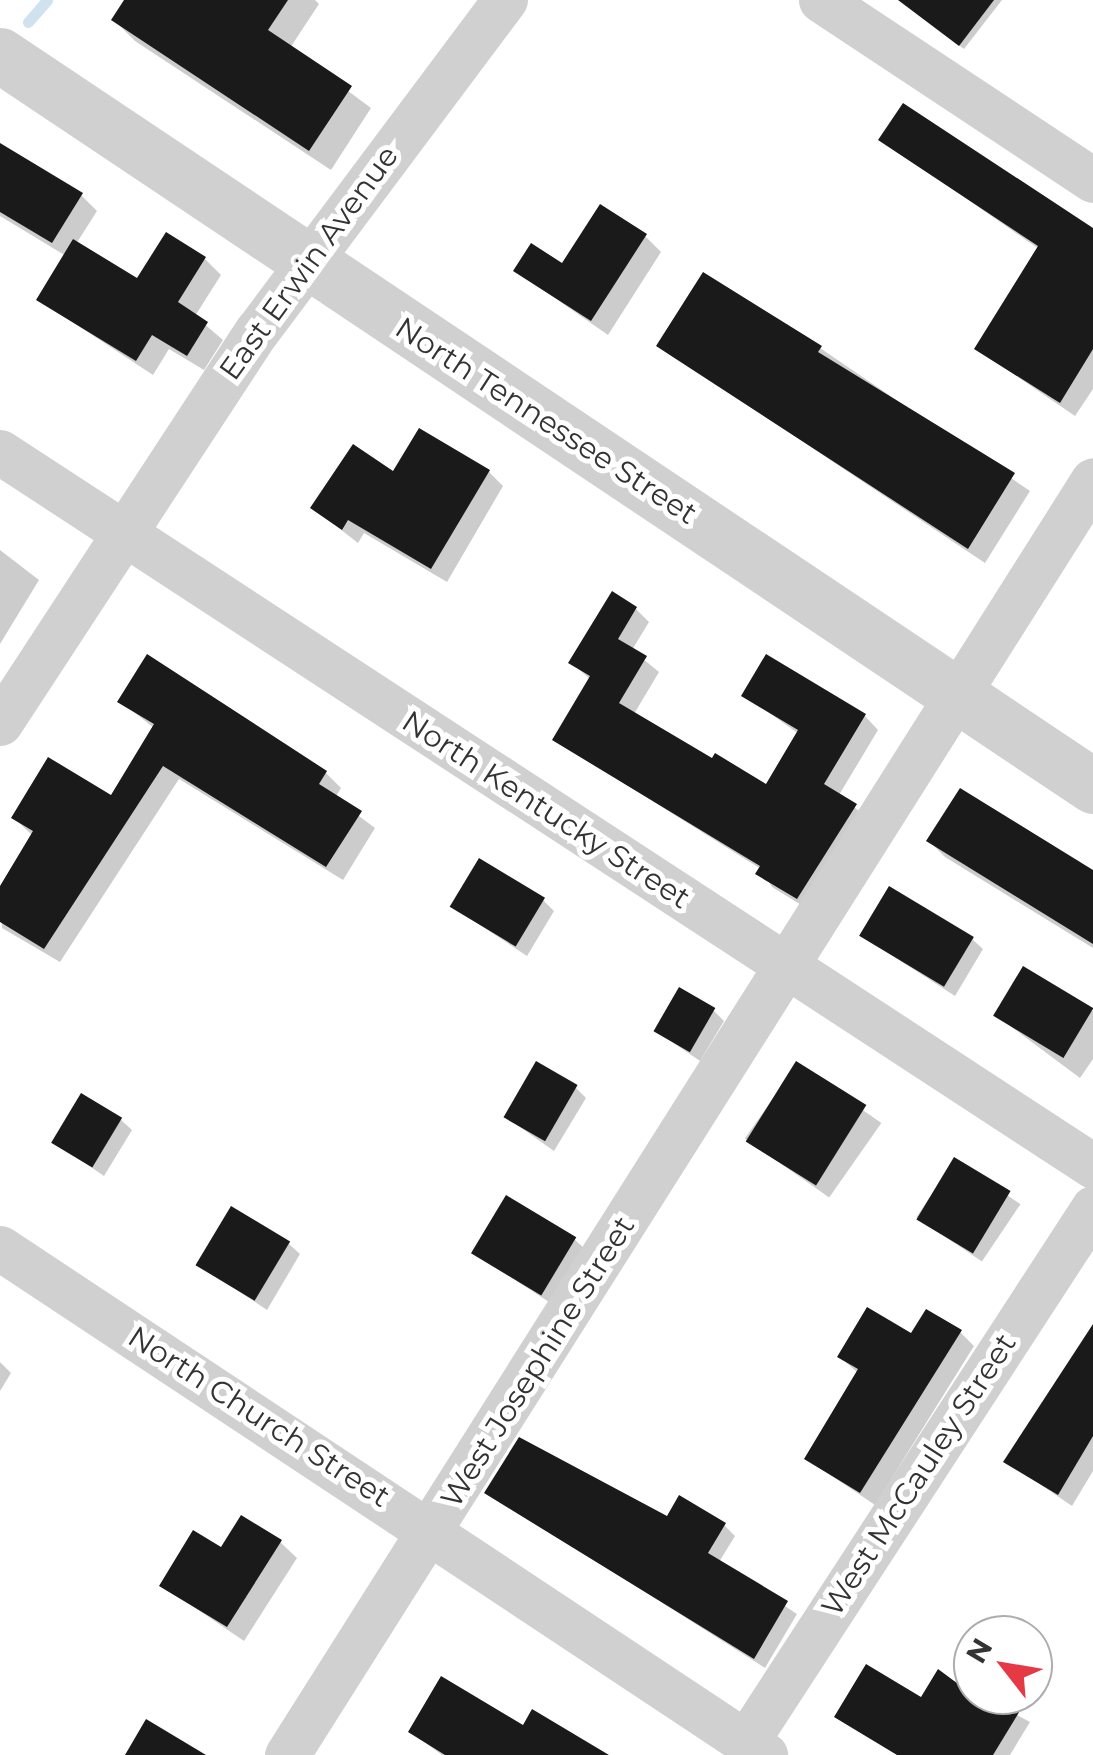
<!DOCTYPE html>
<style>
body{margin:0}
#map{position:relative;width:1093px;height:1755px;overflow:hidden;background:#fff;font-family:Montserrat,sans-serif}
div>[style]{position:absolute}
.shadow>*{inset:0;background:#0003;transform-origin:0 0}
.stream>*{height:11px;margin:-5.5px;padding:0 5.5px;transform-origin:5.5px;border-radius:5.5px;background:#cfe2ee}
.building>*{inset:0;background:#1a1a1a;transform-origin:0 0}
.minor>*{height:45px;margin:-22.5px;padding:0 22.5px;transform-origin:22.5px;border-radius:22.5px;background:#d0d0d0}
.tertiary>*{height:55px;margin:-27.5px;padding:0 27.5px;transform-origin:27.5px;border-radius:27.5px;background:#d0d0d0}
span{translate:-50% -50%;white-space:nowrap;text-align:center;line-height:1.15;-webkit-text-stroke:10px #fff;paint-order:stroke}
.street-label{font-size:30px;color:#333}
.north{position:absolute;left:953px;top:1615px;width:100px;height:100px;box-sizing:border-box;background:#fff;border:2px solid #adadad;border-radius:50%;rotate:301deg;font-size:28px;font-weight:700;line-height:40px;text-align:center;color:#333}
.north::after{content:'';display:block;margin:auto;width:35px;height:45px;background:#e63946;clip-path:polygon(50% 0,100% 100%,50% 72%,0 100%)}
</style>
<div id="map">
<div class="shadow">
<div style="clip-path:polygon(127px 0,315px 0,319px 4px,290px 48px,371px 108px,331px 170px,135px 41px,114px 20px)"></div>
<div style="clip-path:polygon(899px 0,1002px 0,964px 49px)"></div>
<div style="clip-path:polygon(882px 140px,1093px 229px,1093px 389px,1075px 416px,977px 349px,1039px 249px)"></div>
<div style="clip-path:polygon(0 149px,81px 195px,97px 211px,76px 244px,138px 282px,205px 259px,221px 275px,195px 316px,223px 340px,204px 370px,169px 349px,153px 375px,39px 300px,66px 256px,0 216px)"></div>
<div style="clip-path:polygon(645px 236px,661px 252px,608px 335px,516px 271px,563px 266px)"></div>
<div style="clip-path:polygon(659px 346px,820px 348px,1030px 491px,985px 563px)"></div>
<div style="clip-path:polygon(489px 472px,503px 486px,447px 582px,364px 533px,358px 543px,313px 508px)"></div>
<div style="clip-path:polygon(0 550px,39px 580px,0 644px)"></div>
<div style="clip-path:polygon(636px 609px,649px 622px,632px 650px,659px 672px,634px 714px,713px 762px,767px 787px,799px 734px,744px 695px,865px 716px,878px 730px,839px 795px,869px 819px,811px 911px,772px 887px,761px 869px,555px 740px,591px 680px,572px 663px)"></div>
<div style="clip-path:polygon(120px 701px,326px 773px,341px 788px,335px 798px,375px 828px,343px 880px,179px 779px,60px 962px,2px 928px,0 891px,33px 836px,14px 818px,111px 799px,154px 728px)"></div>
<div style="clip-path:polygon(929px 841px,1093px 875px,1093px 948px,945px 857px)"></div>
<div style="clip-path:polygon(543px 900px,554px 911px,527px 956px,453px 907px)"></div>
<div style="clip-path:polygon(862px 936px,972px 939px,983px 949px,955px 996px)"></div>
<div style="clip-path:polygon(1024px 970px,1093px 1011px,1093px 1059px,1080px 1078px,994px 1014px)"></div>
<div style="clip-path:polygon(713px 1010px,724px 1021px,700px 1061px,656px 1031px)"></div>
<div style="left:797px;top:1064px;width:103px;height:91px;rotate:35deg"></div>
<div style="clip-path:polygon(575px 1087px,586px 1098px,554px 1151px,506px 1117px)"></div>
<div style="clip-path:polygon(121px 1120px,132px 1130px,104px 1176px,54px 1142px)"></div>
<div style="left:955px;top:1160px;width:79px;height:69px;rotate:34deg"></div>
<div style="clip-path:polygon(574px 1239px,585px 1249px,552px 1304px,474px 1253px)"></div>
<div style="clip-path:polygon(289px 1244px,300px 1254px,267px 1310px,198px 1264px)"></div>
<div style="clip-path:polygon(1093px 1327px,1093px 1471px,1072px 1506px,1006px 1461px)"></div>
<div style="clip-path:polygon(960px 1332px,974px 1346px,875px 1505px,807px 1459px,858px 1373px,840px 1357px)"></div>
<div style="clip-path:polygon(0 1362px,11px 1373px,0 1391px)"></div>
<div style="clip-path:polygon(487px 1492px,724px 1525px,735px 1536px,719px 1562px,797px 1614px,765px 1668px)"></div>
<div style="clip-path:polygon(280px 1542px,297px 1558px,244px 1641px,163px 1586px)"></div>
<div style="clip-path:polygon(939px 1673px,1030px 1722px,1010px 1755px,899px 1755px,838px 1717px,922px 1701px)"></div>
<div style="clip-path:polygon(524px 1729px,599px 1755px,442px 1755px,411px 1732px)"></div>
</div>
<div class="stream">
<div style="left:28px;top:22px;width:29px;rotate:-49deg"></div>
</div>
<div class="building">
<div style="clip-path:polygon(124px 0,288px 0,268px 30px,352px 86px,309px 151px,111px 20px)"></div>
<div style="clip-path:polygon(898px 0,994px 0,959px 46px)"></div>
<div style="clip-path:polygon(903px 103px,1093px 228px,1093px 349px,1060px 403px,974px 349px,1038px 246px,878px 140px)"></div>
<div style="clip-path:polygon(0 143px,83px 193px,52px 243px,0 212px)"></div>
<div style="clip-path:polygon(600px 204px,647px 234px,591px 321px,513px 271px,531px 243px,562px 263px)"></div>
<div style="clip-path:polygon(166px 232px,206px 257px,178px 302px,208px 322px,187px 356px,152px 335px,136px 361px,36px 300px,73px 239px,137px 278px)"></div>
<div style="clip-path:polygon(703px 272px,822px 346px,818px 352px,1015px 473px,968px 549px,656px 346px)"></div>
<div style="clip-path:polygon(419px 428px,490px 470px,431px 569px,348px 520px,342px 530px,310px 508px,353px 444px,393px 471px)"></div>
<div style="clip-path:polygon(612px 591px,637px 607px,618px 639px,647px 656px,619px 703px,712px 758px,715px 753px,766px 784px,798px 730px,741px 696px,766px 654px,866px 714px,824px 784px,857px 804px,797px 899px,755px 874px,760px 866px,552px 740px,590px 676px,568px 663px)"></div>
<div style="clip-path:polygon(147px 654px,327px 771px,319px 784px,362px 811px,326px 867px,163px 766px,44px 949px,0 922px,0 886px,33px 831px,11px 818px,48px 757px,111px 795px,154px 724px,117px 702px)"></div>
<div style="clip-path:polygon(960px 788px,1093px 870px,1093px 944px,926px 841px)"></div>
<div style="left:479px;top:858px;width:77px;height:57px;rotate:31deg"></div>
<div style="left:889px;top:886px;width:99px;height:58px;rotate:31deg"></div>
<div style="left:1023px;top:966px;width:82px;height:58px;rotate:31deg"></div>
<div style="left:679px;top:987px;width:42px;height:51px;rotate:30deg"></div>
<div style="left:536px;top:1061px;width:48px;height:65px;rotate:30deg"></div>
<div style="left:796px;top:1061px;width:83px;height:95px;rotate:32deg"></div>
<div style="left:81px;top:1093px;width:48px;height:58px;rotate:31deg"></div>
<div style="left:954px;top:1157px;width:66px;height:73px;rotate:31deg"></div>
<div style="left:506px;top:1195px;width:82px;height:68px;rotate:31deg"></div>
<div style="left:231px;top:1206px;width:69px;height:69px;rotate:31deg"></div>
<div style="clip-path:polygon(867px 1307px,911px 1333px,926px 1309px,962px 1330px,860px 1493px,804px 1459px,858px 1369px,837px 1357px)"></div>
<div style="clip-path:polygon(1093px 1324px,1093px 1436px,1058px 1495px,1003px 1462px)"></div>
<div style="clip-path:polygon(519px 1437px,667px 1516px,679px 1495px,726px 1523px,708px 1553px,788px 1601px,754px 1659px,484px 1493px)"></div>
<div style="clip-path:polygon(241px 1515px,282px 1540px,227px 1627px,159px 1586px,193px 1530px,221px 1547px)"></div>
<div style="clip-path:polygon(866px 1664px,921px 1697px,938px 1669px,973px 1695px,997px 1695px,1021px 1709px,993px 1755px,897px 1755px,834px 1717px)"></div>
<div style="clip-path:polygon(441px 1676px,523px 1725px,532px 1709px,609px 1755px,445px 1755px,408px 1732px)"></div>
<div style="clip-path:polygon(146px 1719px,206px 1755px,125px 1755px)"></div>
</div>
<div class="minor">
<div style="left:821px;top:0;width:326px;rotate:33.5deg"></div>
<div style="left:0;top:452px;width:1306px;rotate:33.15deg"></div>
<div style="left:0;top:723px;width:469px;rotate:-56.8deg"></div>
<div style="left:257px;top:331px;width:414px;rotate:-53.2deg"></div>
<div style="left:0;top:1248px;width:918px;rotate:33.53deg"></div>
<div style="left:746px;top:1742px;width:637px;rotate:-56.98deg"></div>
<div style="left:287px;top:1755px;width:1508px;rotate:-57.7deg"></div>
</div>
<div class="tertiary">
<div style="left:0;top:55px;width:1315px;rotate:33.77deg"></div>
</div>
<div class="street-label">
<span style="left:309px;top:263px;rotate:-54deg">East Erwin Avenue</span>
<span style="left:546px;top:421px;rotate:33deg">North Tennessee Street</span>
<span style="left:546px;top:810px;rotate:33deg">North Kentucky Street</span>
<span style="left:538px;top:1362px;rotate:-58deg">West Josephine Street</span>
<span style="left:259px;top:1417px;rotate:33deg">North Church Street</span>
<span style="left:919px;top:1475px;rotate:-57deg">West McCauley Street</span>
</div>
<div class="north">N</div>
</div>
